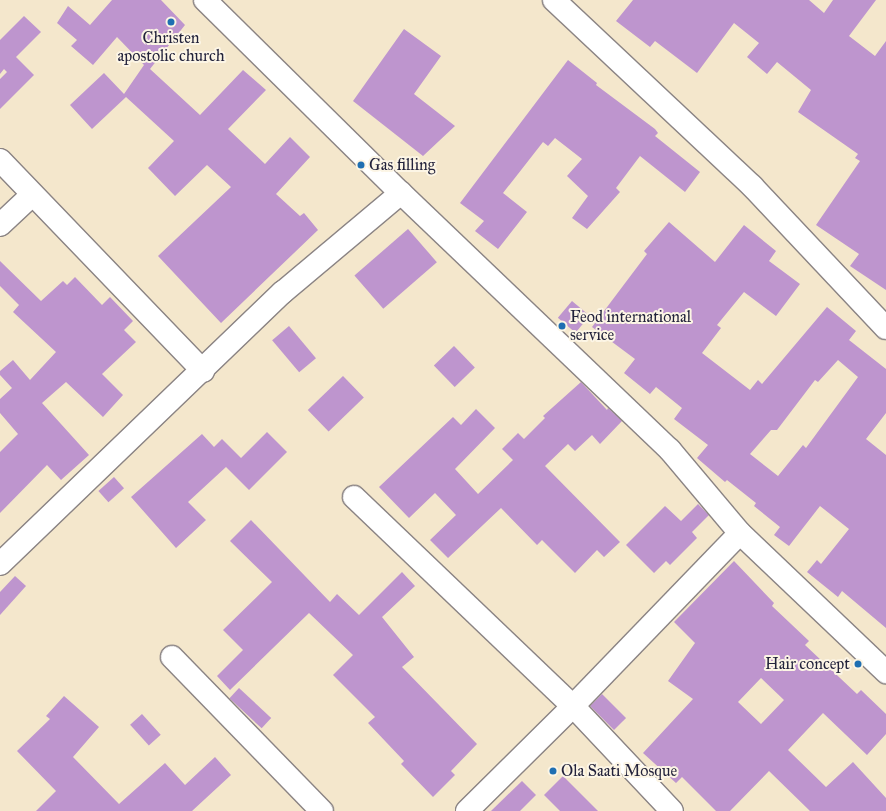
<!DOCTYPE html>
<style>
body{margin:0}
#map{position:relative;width:886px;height:811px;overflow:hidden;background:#f4e7cc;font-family:"IM FELL Great Primer",serif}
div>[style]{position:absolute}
.building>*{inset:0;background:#be95ce;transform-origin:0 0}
.roads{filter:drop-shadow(1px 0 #8b8484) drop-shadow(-1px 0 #8b8484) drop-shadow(0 1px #8b8484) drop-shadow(0 -1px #8b8484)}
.minor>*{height:22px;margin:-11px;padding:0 11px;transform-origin:11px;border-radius:11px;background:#fff}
.dots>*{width:11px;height:11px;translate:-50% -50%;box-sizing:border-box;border:2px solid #fcf5e5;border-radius:50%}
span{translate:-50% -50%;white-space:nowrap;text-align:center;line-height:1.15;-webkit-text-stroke:4px #fcf5e5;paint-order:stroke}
.poi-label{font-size:16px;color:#22223b}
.left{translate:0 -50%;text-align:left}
.right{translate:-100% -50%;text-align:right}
</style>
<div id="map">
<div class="building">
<div style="clip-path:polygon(112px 0,161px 0,185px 25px,150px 69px,200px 115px,243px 70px,266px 90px,228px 129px,265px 164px,290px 137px,310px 157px,276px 194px,300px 216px,304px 213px,318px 230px,221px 323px,158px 256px,231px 187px,207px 165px,175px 196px,148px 168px,174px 141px,126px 97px,92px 129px,70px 105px,104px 73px,124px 94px,144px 65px,117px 37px,93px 65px,71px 46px,77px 40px,57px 23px,68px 6px,90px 25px)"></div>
<div style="clip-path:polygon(633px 0,809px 0,824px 13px,833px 0,876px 0,849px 36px,875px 56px,886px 41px,886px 290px,850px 266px,859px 254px,816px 225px,860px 161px,855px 158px,858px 154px,798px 112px,811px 90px,777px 62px,767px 74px,747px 57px,759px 43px,734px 23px,697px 73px,655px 41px,650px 47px,616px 21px)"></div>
<div style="clip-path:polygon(24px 16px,41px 32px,16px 57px,34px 75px,0 109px,0 79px,7px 72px,4px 69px,0 74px,0 40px)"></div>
<div style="clip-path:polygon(404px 29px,441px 56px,414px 94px,455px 126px,423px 156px,353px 101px)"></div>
<div style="clip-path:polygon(568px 60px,597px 83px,596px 85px,655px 129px,658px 133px,655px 136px,700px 172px,685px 192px,640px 156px,616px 188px,620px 192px,587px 229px,572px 218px,588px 196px,567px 176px,582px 159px,555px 138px,548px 146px,543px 142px,503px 193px,527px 212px,498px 249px,475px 231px,484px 221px,460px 203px)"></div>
<div style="clip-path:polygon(evenodd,669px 222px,715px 262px,744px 225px,776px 251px,769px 261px,800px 284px,776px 316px,744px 292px,717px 325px,721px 328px,702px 353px,750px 390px,758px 380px,762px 384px,827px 307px,856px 331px,849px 340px,886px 369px,886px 413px,866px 439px,886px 455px,886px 628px,842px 591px,838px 597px,807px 572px,817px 560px,821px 564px,849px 529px,820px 506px,789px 546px,774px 535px,780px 527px,754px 506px,756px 503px,727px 480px,725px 482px,697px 458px,708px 445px,674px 419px,682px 408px,656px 387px,650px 394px,624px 373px,635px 359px,592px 327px,647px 254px,644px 251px,669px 222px,838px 360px,858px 377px,806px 448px,803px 445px,778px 476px,750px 454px,771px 430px,777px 430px,815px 380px,818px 382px,838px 360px)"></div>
<div style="left:408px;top:229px;width:44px;height:71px;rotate:49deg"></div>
<div style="clip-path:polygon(0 261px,41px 301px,63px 281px,67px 285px,75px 277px,102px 305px,110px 297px,133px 321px,124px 330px,136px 342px,102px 374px,123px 395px,103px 417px,66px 382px,42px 403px,89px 455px,61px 480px,47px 465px,0 513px,0 452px,18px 434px,0 413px,0 399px,12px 388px,0 375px,0 371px,13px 360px,30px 380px,56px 352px,13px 312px,19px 305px,0 286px)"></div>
<div style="left:572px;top:301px;width:23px;height:22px;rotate:40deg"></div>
<div style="left:289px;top:326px;width:42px;height:22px;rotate:50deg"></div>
<div style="left:454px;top:346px;width:30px;height:28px;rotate:46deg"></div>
<div style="left:343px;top:376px;width:30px;height:49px;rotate:46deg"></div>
<div style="clip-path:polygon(581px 382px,607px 410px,608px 408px,622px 421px,600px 444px,592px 435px,575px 451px,568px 444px,545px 466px,620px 542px,604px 557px,597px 550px,575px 573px,542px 540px,537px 545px,501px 508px,448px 558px,430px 540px,456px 515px,435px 493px,409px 518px,379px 487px,453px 417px,461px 425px,476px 409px,495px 428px,455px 469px,478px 494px,513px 460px,502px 449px,518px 433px,524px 439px,545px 418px,543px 416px)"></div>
<div style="clip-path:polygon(267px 432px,287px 452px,249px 490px,226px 467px,188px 502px,206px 520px,176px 548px,131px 497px,202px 434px,214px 447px,222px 439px,241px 458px)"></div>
<div style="left:114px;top:477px;width:15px;height:21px;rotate:48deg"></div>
<div style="clip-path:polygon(698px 504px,709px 515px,692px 532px,697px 538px,670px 565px,666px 561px,654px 573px,626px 545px,665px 506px,681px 521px)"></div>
<div style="clip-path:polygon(251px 520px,330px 602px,337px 594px,359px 615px,402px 572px,415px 586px,382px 617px,414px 657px,402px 667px,477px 744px,451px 771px,455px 775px,433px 797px,401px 764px,404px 761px,368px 723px,375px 717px,333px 675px,353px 655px,309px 613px,230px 690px,217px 676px,243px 650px,223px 630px,272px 582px,230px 541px)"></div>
<div style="clip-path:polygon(evenodd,734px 561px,774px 603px,772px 606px,809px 641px,805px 645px,857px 694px,861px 690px,886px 714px,886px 734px,867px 755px,823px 713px,788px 750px,826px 787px,853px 762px,886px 798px,886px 811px,810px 811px,769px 771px,730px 811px,716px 811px,682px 777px,676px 783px,643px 753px,693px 699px,668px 681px,695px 643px,674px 622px,734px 561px,761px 678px,784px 700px,761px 724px,738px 702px,761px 678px)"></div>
<div style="clip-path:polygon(15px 576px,26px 586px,0 615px,0 592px)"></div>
<div style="left:239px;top:688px;width:44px;height:14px;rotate:43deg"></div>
<div style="left:602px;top:694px;width:34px;height:17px;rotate:45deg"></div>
<div style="clip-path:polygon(64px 696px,99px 727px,73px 757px,119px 804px,165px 763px,185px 785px,215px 757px,231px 775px,192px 811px,36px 811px,56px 791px,17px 751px,50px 719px,46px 716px)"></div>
<div style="left:142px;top:714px;width:28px;height:16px;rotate:48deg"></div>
<div style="clip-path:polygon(563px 776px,598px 811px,560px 811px,544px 795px)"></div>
<div style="clip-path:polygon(522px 781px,536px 795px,520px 811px,491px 811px)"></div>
</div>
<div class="roads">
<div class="minor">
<div style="left:205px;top:0;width:275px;rotate:44.6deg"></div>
<div style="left:401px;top:193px;width:372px;rotate:43.7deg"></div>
<div style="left:670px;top:450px;width:109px;rotate:49.9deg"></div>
<div style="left:740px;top:533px;width:202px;rotate:43.6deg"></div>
<div style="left:554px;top:0;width:272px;rotate:43.2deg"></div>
<div style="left:752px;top:186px;width:195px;rotate:46.7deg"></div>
<div style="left:0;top:160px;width:293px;rotate:46.1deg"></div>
<div style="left:0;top:225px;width:44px;rotate:-43.2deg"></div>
<div style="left:354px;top:497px;width:303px;rotate:43.7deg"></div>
<div style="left:573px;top:706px;width:144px;rotate:46.7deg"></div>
<div style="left:0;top:564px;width:393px;rotate:-43.9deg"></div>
<div style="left:283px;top:292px;width:154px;rotate:-40deg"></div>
<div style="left:172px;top:657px;width:215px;rotate:45.8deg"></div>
<div style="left:467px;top:811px;width:149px;rotate:-44.7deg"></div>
<div style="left:573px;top:706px;width:240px;rotate:-46deg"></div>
</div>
</div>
<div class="dots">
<div style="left:171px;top:22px;background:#1f6fb2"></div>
<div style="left:361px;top:165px;background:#1f6fb2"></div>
<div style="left:562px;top:326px;background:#1f6fb2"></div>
<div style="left:858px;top:664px;background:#1f6fb2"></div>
<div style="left:553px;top:771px;background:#1f6fb2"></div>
</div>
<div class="poi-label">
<span style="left:171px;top:47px">Christen<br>apostolic church</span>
<span class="left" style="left:369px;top:165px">Gas filling</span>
<span class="left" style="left:570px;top:326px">Feod international<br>service</span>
<span class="right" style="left:850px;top:664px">Hair concept</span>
<span class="left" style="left:561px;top:771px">Ola Saati Mosque</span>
</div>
</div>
